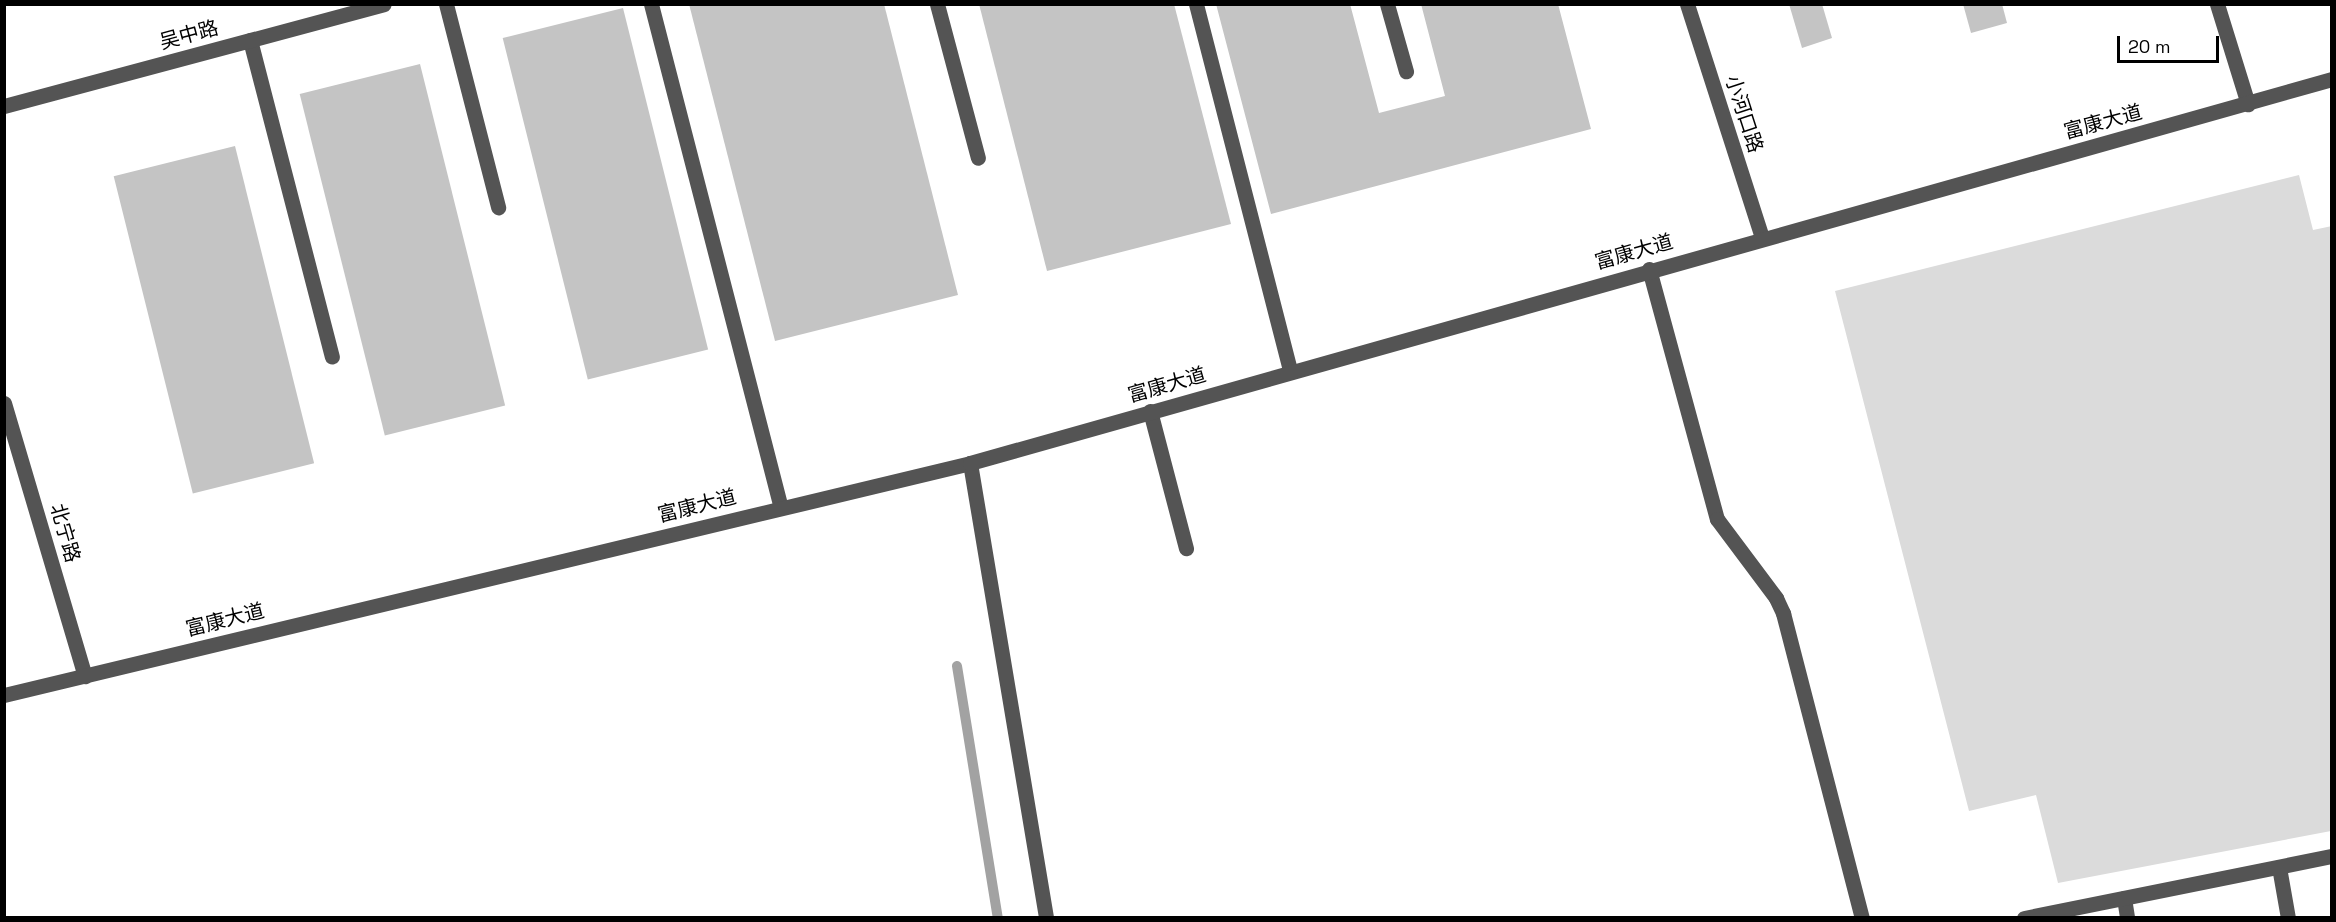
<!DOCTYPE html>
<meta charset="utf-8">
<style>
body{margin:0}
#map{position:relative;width:2336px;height:922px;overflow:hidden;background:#fff;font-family:"Space Grotesk","Noto Sans SC",sans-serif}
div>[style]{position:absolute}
.green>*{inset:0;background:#dbdbdb}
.stream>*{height:10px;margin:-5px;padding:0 5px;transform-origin:5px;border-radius:5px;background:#a2a2a2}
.building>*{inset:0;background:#c4c4c4;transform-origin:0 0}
.minor>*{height:15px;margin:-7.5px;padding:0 7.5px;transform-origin:7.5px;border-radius:7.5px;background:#545454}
span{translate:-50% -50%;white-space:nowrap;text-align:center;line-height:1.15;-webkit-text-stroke:4.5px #fff;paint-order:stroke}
.street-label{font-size:20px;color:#000}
.frame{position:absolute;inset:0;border:6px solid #000;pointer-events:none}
.scale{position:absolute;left:2117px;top:36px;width:102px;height:27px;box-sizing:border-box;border:3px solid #000;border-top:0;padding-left:8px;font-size:18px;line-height:21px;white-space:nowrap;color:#000;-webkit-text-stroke:4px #fff;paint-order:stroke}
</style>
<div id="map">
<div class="green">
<div style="clip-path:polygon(2299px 175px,2313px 230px,2332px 226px,2331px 831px,2058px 883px,2036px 795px,1969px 811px,1835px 291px)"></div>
</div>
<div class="stream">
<div style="left:957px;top:666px;width:255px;rotate:80.8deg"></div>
</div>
<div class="building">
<div style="clip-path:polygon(689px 4px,884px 4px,958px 295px,775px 341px)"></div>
<div style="clip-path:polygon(979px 4px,1174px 4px,1231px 224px,1047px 271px)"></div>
<div style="clip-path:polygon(1216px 4px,1350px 4px,1379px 113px,1445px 96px,1421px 4px,1558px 4px,1591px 129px,1271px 214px)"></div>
<div style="clip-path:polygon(1789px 4px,1822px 4px,1832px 38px,1802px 48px)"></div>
<div style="clip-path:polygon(1963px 4px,2002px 4px,2007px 23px,1971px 33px)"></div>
<div style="left:623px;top:8px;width:352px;height:124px;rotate:76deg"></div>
<div style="left:420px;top:64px;width:352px;height:124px;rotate:76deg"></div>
<div style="left:235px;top:146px;width:327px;height:125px;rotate:76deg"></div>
</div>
<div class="minor">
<div style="left:446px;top:4px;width:210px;rotate:75.6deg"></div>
<div style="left:651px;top:4px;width:520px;rotate:75.54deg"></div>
<div style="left:937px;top:4px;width:159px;rotate:75.1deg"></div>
<div style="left:1196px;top:4px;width:379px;rotate:75.6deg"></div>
<div style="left:1387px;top:4px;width:70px;rotate:74.2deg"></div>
<div style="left:1687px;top:4px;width:245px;rotate:72.2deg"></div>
<div style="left:2217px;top:4px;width:105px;rotate:72.8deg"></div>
<div style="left:250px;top:40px;width:327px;rotate:75.5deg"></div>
<div style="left:4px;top:106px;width:393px;rotate:-15deg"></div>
<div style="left:1649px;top:269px;width:259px;rotate:74.8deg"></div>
<div style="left:1717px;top:519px;width:99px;rotate:53.2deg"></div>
<div style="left:1776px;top:598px;width:17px;rotate:65deg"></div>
<div style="left:1783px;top:613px;width:315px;rotate:75.5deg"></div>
<div style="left:4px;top:403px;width:285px;rotate:73.5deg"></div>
<div style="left:1150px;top:411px;width:142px;rotate:75.3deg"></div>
<div style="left:970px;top:463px;width:461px;rotate:80.5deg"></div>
<div style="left:4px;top:695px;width:993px;rotate:-13.5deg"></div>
<div style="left:970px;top:463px;width:1415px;rotate:-15.75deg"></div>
<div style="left:2279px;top:867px;width:52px;rotate:80deg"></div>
<div style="left:2124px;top:898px;width:20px;rotate:81deg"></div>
<div style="left:2024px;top:918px;width:314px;rotate:-11.4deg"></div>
</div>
<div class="street-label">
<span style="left:189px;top:35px;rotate:-15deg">吴中路</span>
<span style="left:1744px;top:114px;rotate:72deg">小河口路</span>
<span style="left:2103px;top:122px;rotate:-15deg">富康大道</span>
<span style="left:1634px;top:252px;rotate:-16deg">富康大道</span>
<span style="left:1167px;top:385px;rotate:-16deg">富康大道</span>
<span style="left:697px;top:506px;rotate:-14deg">富康大道</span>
<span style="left:65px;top:533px;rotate:74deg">北宁路</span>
<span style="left:225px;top:620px;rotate:-14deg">富康大道</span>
</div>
<div class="frame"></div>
<div class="scale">20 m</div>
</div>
